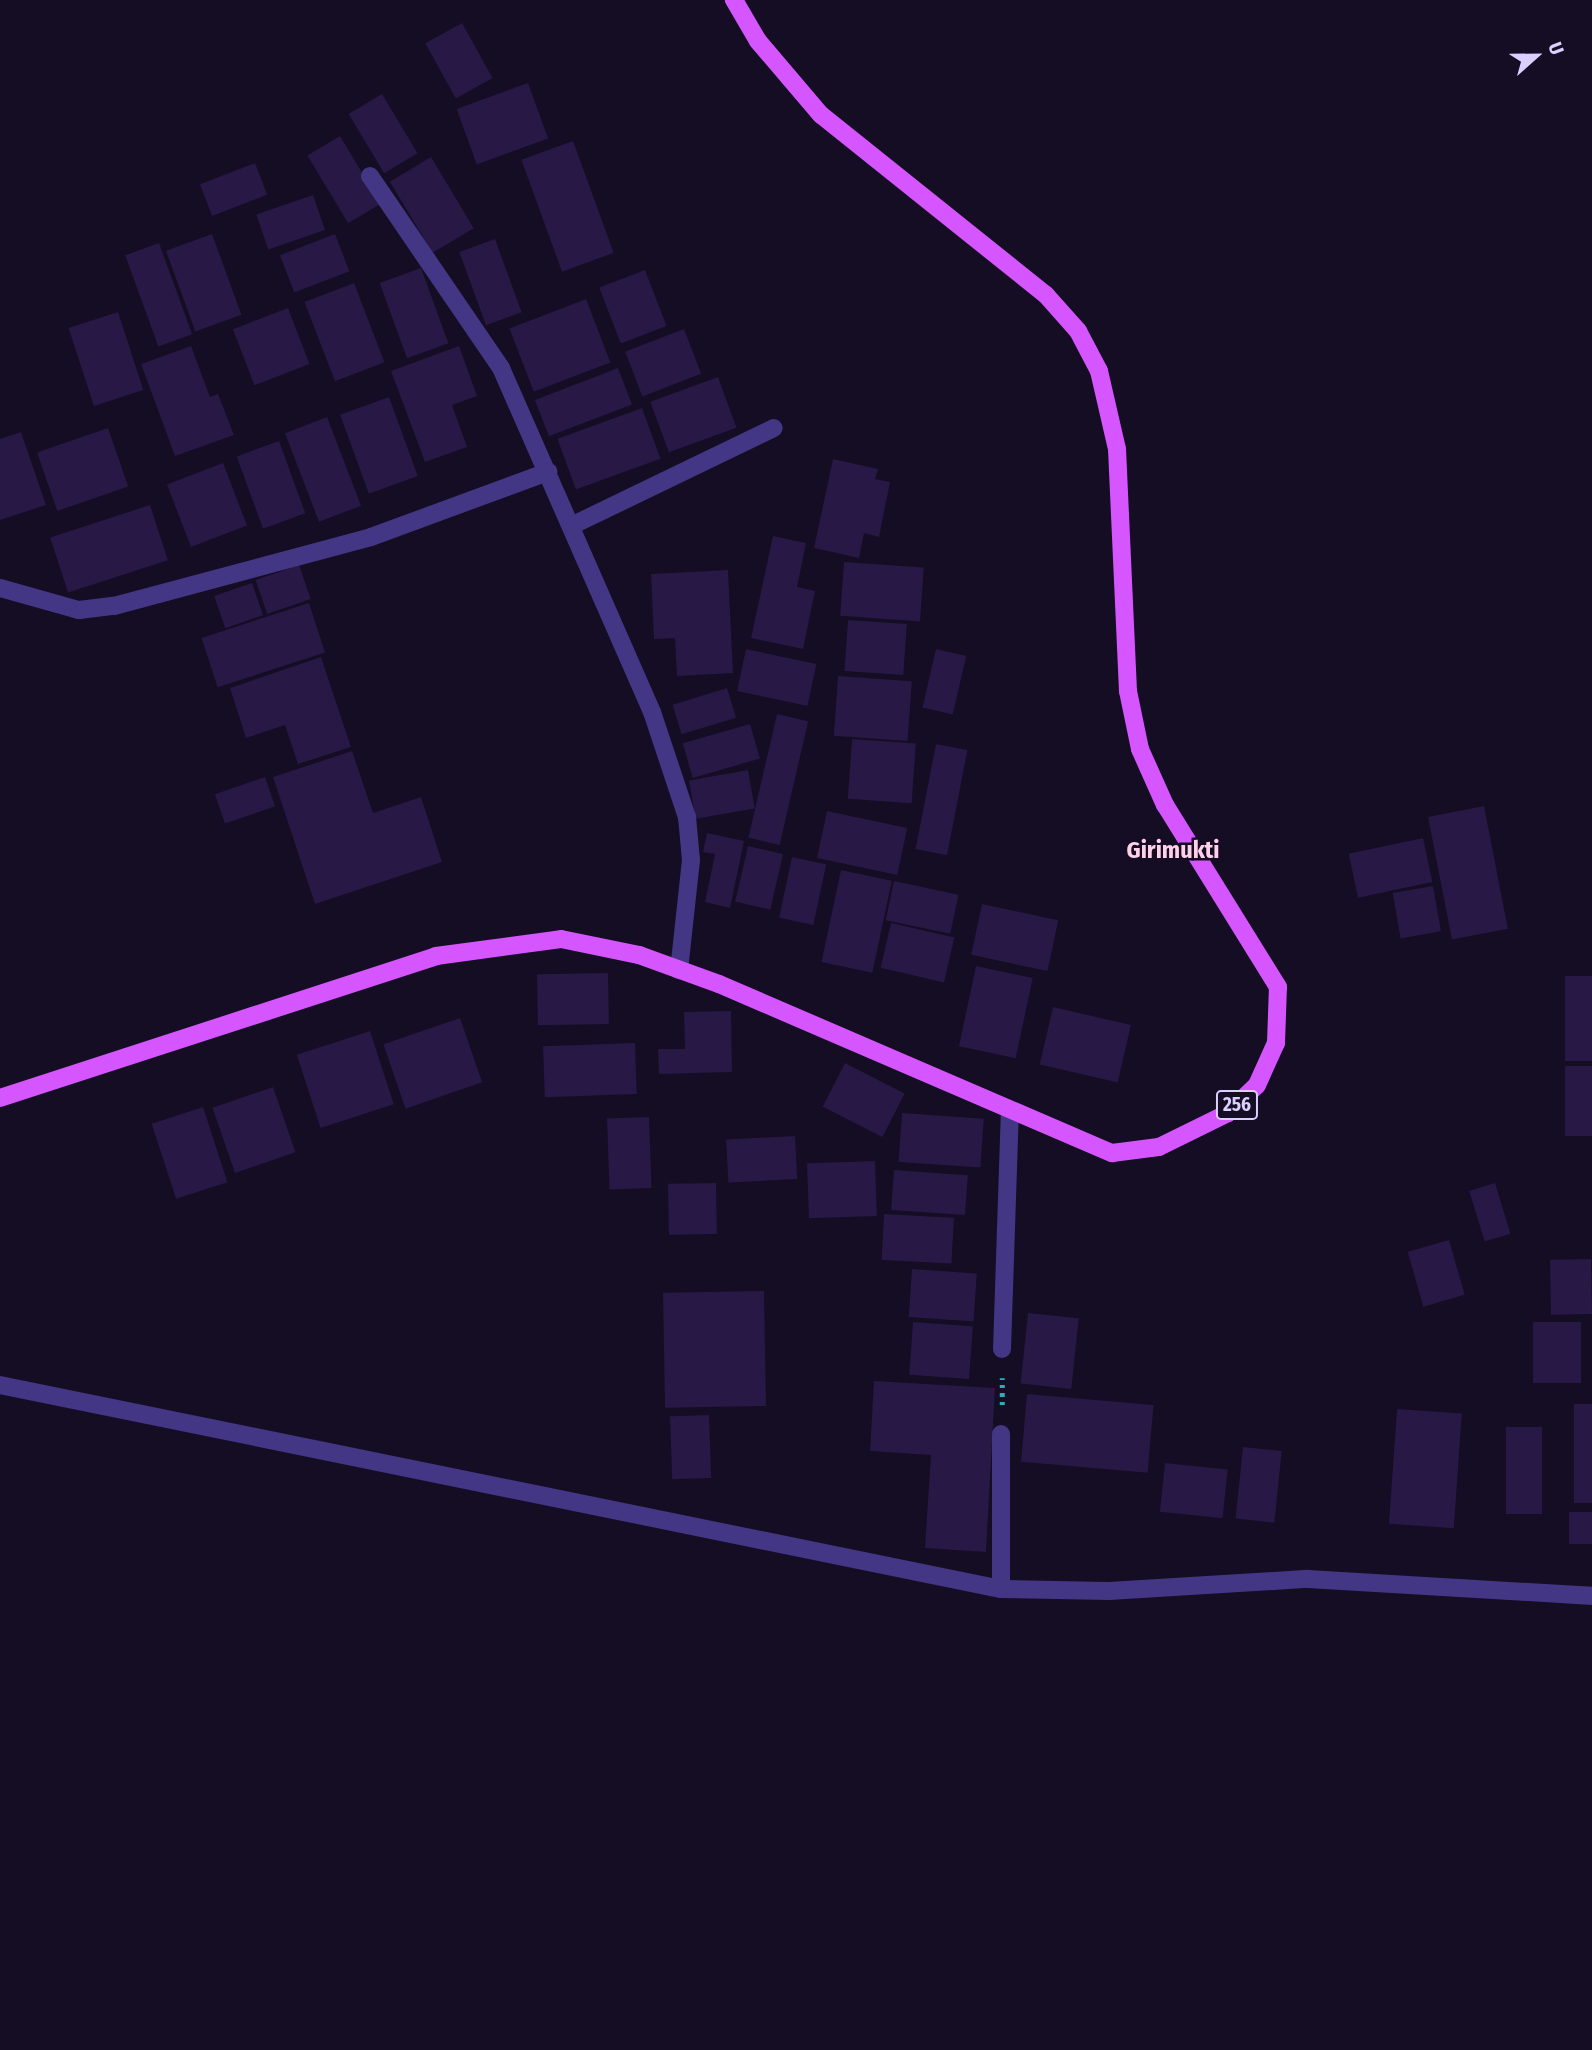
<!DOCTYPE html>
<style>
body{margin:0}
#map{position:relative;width:1592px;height:2050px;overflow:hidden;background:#140d23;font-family:"Fira Sans Condensed",sans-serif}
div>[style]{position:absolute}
.building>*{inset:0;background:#271845;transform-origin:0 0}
.path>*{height:4.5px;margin-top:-2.25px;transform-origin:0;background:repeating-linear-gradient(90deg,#2aafb8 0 3.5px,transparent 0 8.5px)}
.minor>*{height:18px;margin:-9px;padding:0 9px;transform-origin:9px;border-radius:9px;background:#433684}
.primary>*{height:18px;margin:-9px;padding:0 9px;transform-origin:9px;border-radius:9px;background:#d556ff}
span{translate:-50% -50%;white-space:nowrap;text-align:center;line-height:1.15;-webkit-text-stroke:5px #140d23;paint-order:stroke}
.shield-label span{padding:2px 5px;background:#140d23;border:2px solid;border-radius:5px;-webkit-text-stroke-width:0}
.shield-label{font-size:19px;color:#dbcfff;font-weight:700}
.quarter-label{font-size:24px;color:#ffd1e9;font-weight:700}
.north{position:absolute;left:1501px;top:21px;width:70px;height:70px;-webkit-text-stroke:5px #140d23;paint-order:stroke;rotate:69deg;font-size:19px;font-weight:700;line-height:28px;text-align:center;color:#dbcfff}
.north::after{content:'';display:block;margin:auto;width:24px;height:32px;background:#dbcfff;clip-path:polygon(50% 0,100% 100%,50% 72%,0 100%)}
</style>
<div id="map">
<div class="building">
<div style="left:462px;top:23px;width:63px;height:42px;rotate:61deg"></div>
<div style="left:528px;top:83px;width:59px;height:76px;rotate:70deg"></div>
<div style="left:382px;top:94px;width:69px;height:39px;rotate:59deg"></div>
<div style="left:340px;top:136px;width:79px;height:38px;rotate:59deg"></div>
<div style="left:573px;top:141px;width:119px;height:55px;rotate:70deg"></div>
<div style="left:431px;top:157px;width:83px;height:48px;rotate:59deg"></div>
<div style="left:255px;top:163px;width:34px;height:59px;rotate:69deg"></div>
<div style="left:313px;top:195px;width:37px;height:60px;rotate:71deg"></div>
<div style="left:212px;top:234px;width:86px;height:49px;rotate:70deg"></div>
<div style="left:335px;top:234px;width:40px;height:59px;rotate:69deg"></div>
<div style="left:495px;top:239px;width:78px;height:38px;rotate:70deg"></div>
<div style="left:159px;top:243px;width:97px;height:36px;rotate:70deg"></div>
<div style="left:421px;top:268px;width:80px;height:44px;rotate:70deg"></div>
<div style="left:645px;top:270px;width:60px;height:49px;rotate:69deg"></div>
<div style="left:354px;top:283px;width:85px;height:53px;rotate:69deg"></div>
<div style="left:586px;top:299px;width:68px;height:82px;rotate:69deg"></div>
<div style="left:288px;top:308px;width:60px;height:59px;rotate:69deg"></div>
<div style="left:118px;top:312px;width:82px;height:52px;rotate:72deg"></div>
<div style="left:684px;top:329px;width:48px;height:63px;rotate:69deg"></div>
<div style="clip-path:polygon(191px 346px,210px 397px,218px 394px,234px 435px,175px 456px,141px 364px)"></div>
<div style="clip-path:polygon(459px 346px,477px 396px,452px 405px,467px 447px,425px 462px,391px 371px)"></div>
<div style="left:618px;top:368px;width:39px;height:89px;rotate:69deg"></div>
<div style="left:718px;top:377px;width:54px;height:72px;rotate:70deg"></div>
<div style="left:389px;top:397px;width:84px;height:52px;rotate:70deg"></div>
<div style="left:642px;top:408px;width:54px;height:90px;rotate:70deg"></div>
<div style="left:327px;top:417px;width:95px;height:45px;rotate:69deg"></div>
<div style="left:108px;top:428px;width:62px;height:75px;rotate:71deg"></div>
<div style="clip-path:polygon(21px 432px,46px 505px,0 520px,0 439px)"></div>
<div style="left:279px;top:441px;width:77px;height:45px;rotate:70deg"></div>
<div style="clip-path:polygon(833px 459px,878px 469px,875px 479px,890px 482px,879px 537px,864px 533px,859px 558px,814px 548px)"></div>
<div style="left:223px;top:463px;width:67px;height:60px;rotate:69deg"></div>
<div style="left:150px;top:505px;width:58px;height:105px;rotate:72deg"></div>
<div style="clip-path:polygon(773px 536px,806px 543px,797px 587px,815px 591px,803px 649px,751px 638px)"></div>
<div style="left:844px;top:562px;width:80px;height:54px;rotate:4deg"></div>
<div style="left:299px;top:565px;width:36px;height:46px;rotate:71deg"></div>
<div style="clip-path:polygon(728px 570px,733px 673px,677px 676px,675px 638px,654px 639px,651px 574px)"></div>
<div style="left:252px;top:583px;width:34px;height:40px;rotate:71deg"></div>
<div style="left:309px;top:603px;width:52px;height:113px;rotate:72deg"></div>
<div style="left:848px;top:620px;width:59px;height:51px;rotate:4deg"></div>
<div style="left:746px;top:649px;width:72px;height:43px;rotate:12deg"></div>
<div style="left:936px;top:649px;width:31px;height:60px;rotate:13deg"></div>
<div style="clip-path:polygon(321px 657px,351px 747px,298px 764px,285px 725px,246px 738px,230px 688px)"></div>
<div style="left:838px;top:676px;width:74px;height:60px;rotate:4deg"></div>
<div style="left:727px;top:688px;width:31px;height:57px;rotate:73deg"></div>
<div style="left:777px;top:714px;width:32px;height:127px;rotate:13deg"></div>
<div style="left:750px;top:724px;width:36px;height:70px;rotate:74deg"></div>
<div style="left:852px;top:739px;width:64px;height:60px;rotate:4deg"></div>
<div style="left:936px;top:744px;width:32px;height:107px;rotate:11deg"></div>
<div style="clip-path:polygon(352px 751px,373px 813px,421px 797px,442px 862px,315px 904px,273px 777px)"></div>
<div style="left:748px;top:770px;width:39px;height:60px;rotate:80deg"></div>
<div style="left:265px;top:777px;width:31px;height:53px;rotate:71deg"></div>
<div style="left:1484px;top:806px;width:125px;height:57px;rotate:79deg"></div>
<div style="left:827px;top:811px;width:82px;height:48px;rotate:12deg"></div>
<div style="clip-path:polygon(707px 833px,744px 841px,730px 908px,705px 902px,715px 854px,703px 852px)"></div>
<div style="left:1423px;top:838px;width:45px;height:76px;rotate:78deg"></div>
<div style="left:748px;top:846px;width:36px;height:57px;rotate:13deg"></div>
<div style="left:792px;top:857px;width:35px;height:62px;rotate:12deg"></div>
<div style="left:841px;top:870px;width:52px;height:94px;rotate:12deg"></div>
<div style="left:894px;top:881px;width:66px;height:40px;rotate:12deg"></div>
<div style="left:1433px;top:886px;width:46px;height:41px;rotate:80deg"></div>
<div style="left:982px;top:904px;width:78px;height:52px;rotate:12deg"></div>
<div style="left:891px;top:923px;width:65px;height:46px;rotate:13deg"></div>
<div style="left:976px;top:966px;width:58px;height:82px;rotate:12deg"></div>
<div style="left:608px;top:973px;width:51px;height:71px;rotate:89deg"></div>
<div style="left:1565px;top:976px;width:27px;height:85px"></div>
<div style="left:1053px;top:1007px;width:80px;height:59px;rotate:13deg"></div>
<div style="clip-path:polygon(731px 1011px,732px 1072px,659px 1074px,658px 1049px,685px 1049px,684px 1012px)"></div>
<div style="left:460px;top:1018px;width:68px;height:81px;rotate:71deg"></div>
<div style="left:370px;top:1031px;width:77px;height:77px;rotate:72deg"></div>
<div style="left:635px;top:1043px;width:51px;height:92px;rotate:88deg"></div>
<div style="left:845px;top:1063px;width:67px;height:49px;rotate:27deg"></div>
<div style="left:1565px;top:1066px;width:27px;height:70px"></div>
<div style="left:273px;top:1087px;width:69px;height:64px;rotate:71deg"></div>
<div style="left:203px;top:1107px;width:79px;height:54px;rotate:72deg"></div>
<div style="left:902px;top:1113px;width:82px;height:49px;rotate:4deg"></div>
<div style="left:649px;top:1117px;width:71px;height:42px;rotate:88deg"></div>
<div style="left:795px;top:1136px;width:43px;height:69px;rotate:87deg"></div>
<div style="left:875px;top:1161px;width:55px;height:68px;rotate:88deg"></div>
<div style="left:894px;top:1170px;width:74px;height:40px;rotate:4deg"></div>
<div style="left:716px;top:1183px;width:51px;height:48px;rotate:89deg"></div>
<div style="left:1495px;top:1183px;width:53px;height:27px;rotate:73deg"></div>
<div style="left:884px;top:1214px;width:70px;height:46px;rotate:3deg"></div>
<div style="left:1449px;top:1240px;width:57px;height:43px;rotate:74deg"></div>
<div style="left:1591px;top:1259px;width:55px;height:41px;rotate:89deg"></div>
<div style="left:912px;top:1269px;width:65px;height:48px;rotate:4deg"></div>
<div style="left:764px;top:1291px;width:115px;height:101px;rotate:89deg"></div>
<div style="left:1028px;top:1313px;width:51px;height:71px;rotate:6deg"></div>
<div style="left:913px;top:1322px;width:60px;height:53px;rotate:4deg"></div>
<div style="left:1533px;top:1322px;width:48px;height:61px"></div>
<div style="clip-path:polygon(874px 1381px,995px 1388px,986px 1552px,925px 1548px,931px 1455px,870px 1451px)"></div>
<div style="left:1027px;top:1394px;width:127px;height:68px;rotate:5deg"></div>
<div style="left:1574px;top:1404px;width:18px;height:99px"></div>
<div style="left:1397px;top:1409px;width:65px;height:115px;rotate:4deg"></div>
<div style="left:709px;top:1415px;width:63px;height:39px;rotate:88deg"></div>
<div style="left:1506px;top:1427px;width:36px;height:87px"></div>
<div style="left:1243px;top:1447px;width:39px;height:72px;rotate:6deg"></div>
<div style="left:1165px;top:1463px;width:63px;height:49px;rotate:6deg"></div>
<div style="left:1569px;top:1512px;width:23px;height:32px"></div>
</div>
<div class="path">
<div style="left:1002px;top:1405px;width:27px;rotate:-90deg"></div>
</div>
<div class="minor">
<div style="left:370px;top:176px;width:232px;rotate:55.7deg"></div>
<div style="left:501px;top:368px;width:376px;rotate:66.3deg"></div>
<div style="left:652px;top:712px;width:111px;rotate:71.6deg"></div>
<div style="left:687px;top:817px;width:43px;rotate:84.7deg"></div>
<div style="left:691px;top:860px;width:111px;rotate:96.2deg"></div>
<div style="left:571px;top:526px;width:225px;rotate:-25.8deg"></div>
<div style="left:0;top:588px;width:82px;rotate:15.6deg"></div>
<div style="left:79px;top:610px;width:35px;rotate:-7deg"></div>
<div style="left:114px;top:606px;width:266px;rotate:-15deg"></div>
<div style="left:371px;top:537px;width:189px;rotate:-20.2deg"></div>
<div style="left:1002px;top:1349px;width:238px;rotate:-88.1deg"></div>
<div style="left:0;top:1385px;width:1022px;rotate:11.52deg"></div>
<div style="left:1001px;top:1589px;width:108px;rotate:1.1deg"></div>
<div style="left:1109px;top:1591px;width:199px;rotate:-3.5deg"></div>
<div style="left:1308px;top:1579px;width:285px;rotate:3.4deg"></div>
<div style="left:1001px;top:1589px;width:155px;rotate:-90deg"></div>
</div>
<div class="primary">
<div style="left:0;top:1098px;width:459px;rotate:-18deg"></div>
<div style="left:436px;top:956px;width:126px;rotate:-7.7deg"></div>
<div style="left:561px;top:939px;width:80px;rotate:11.6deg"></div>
<div style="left:639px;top:955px;width:85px;rotate:19.9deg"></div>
<div style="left:719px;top:984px;width:428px;rotate:23.3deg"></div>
<div style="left:1112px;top:1153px;width:47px;rotate:-7.3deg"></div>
<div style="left:1159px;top:1147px;width:77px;rotate:-26.2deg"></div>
<div style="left:1228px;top:1113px;width:40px;rotate:-44deg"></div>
<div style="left:1257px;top:1085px;width:46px;rotate:-65.7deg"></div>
<div style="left:1276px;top:1043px;width:56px;rotate:-88deg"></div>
<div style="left:1278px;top:987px;width:214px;rotate:-121.8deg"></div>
<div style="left:1165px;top:805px;width:61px;rotate:-114.1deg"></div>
<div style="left:1140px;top:749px;width:59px;rotate:-101.7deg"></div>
<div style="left:1128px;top:691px;width:242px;rotate:-92.6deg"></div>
<div style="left:1117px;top:449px;width:80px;rotate:-103deg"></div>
<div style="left:1099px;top:371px;width:45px;rotate:-117.7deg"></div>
<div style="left:1078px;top:331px;width:48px;rotate:-131.6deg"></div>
<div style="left:1046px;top:295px;width:288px;rotate:-141.3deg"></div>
<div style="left:821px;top:115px;width:97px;rotate:-130.4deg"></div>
<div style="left:758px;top:41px;width:48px;rotate:-120.3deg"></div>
</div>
<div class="shield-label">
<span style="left:1237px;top:1105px">256</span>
</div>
<div class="quarter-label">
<span style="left:1173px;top:851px">Girimukti</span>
</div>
<div class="north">U</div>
</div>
